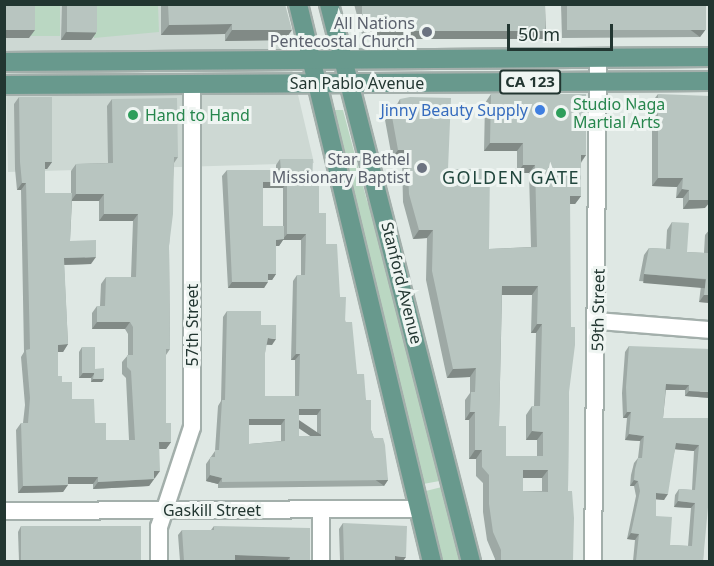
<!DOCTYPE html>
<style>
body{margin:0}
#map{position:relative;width:714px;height:566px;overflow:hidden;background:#dfe8e4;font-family:"Noto Sans",sans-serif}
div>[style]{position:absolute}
.built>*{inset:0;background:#cdd8d3}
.green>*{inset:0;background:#bad7c2;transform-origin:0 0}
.roads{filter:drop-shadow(2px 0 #a3afab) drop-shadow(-2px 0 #a3afab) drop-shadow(0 2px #a3afab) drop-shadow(0 -2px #a3afab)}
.minor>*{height:16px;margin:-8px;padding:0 8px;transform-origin:8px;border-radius:8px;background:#fff}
.major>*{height:18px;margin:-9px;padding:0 9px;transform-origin:9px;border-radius:9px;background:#68998d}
.wall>*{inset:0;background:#9ea9a5}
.shaded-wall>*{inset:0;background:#818a86;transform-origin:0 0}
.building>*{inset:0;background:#b8c5c0;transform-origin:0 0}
.dots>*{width:16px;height:16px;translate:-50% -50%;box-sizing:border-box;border:3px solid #eff5f2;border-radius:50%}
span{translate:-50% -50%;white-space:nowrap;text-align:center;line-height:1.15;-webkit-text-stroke:6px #eff5f2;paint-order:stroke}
.shield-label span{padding:2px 4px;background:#eff5f2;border:2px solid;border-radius:4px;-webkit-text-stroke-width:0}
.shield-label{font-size:15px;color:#223631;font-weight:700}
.worship-label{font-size:16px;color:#5b616d}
.right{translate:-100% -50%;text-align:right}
.street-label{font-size:16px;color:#223631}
.leisure-label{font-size:16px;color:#27864d}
.left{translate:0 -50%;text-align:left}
.shop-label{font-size:16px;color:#366cbe}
.neighbourhood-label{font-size:18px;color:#21463d;letter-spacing:1.5px}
.frame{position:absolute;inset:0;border:6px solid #223631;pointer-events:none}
.scale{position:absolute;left:507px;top:24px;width:106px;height:27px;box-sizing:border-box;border:3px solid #223631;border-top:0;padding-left:8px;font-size:18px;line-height:21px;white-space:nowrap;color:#223631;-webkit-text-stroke:4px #eff5f2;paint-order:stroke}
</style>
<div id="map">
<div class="built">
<div style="clip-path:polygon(4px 5px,277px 5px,314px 163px,8px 172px)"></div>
</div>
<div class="green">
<div style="left:31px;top:5px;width:29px;height:31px"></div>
<div style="clip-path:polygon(94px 5px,158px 5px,159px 32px,94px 38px)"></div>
<div style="clip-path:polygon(334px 110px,343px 110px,367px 201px,381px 230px,445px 480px,423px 484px,344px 167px)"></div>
<div style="left:446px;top:486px;width:77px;height:23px;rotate:76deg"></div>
</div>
<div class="roads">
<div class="minor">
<div style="left:598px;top:321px;width:112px;rotate:4.6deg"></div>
<div style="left:321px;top:510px;width:52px;rotate:90deg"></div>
<div style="left:4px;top:511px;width:415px;rotate:-0.3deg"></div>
<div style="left:159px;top:562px;width:35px;rotate:-90deg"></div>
<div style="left:159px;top:527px;width:105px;rotate:-71.7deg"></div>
<div style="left:192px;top:427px;width:343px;rotate:-90deg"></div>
<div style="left:593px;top:562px;width:504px;rotate:-89.43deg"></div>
</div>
<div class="major">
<div style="left:298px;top:4px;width:574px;rotate:76.5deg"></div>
<div style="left:329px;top:4px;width:576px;rotate:75.72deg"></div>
<div style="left:4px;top:62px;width:706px;rotate:-0.41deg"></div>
<div style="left:4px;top:85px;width:706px;rotate:-0.32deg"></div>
</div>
</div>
<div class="wall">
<div style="clip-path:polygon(62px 4px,97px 4px,96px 33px,91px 40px,61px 40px)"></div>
<div style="clip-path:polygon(161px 4px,285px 4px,285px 40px,225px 41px,225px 34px,161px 35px)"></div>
<div style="clip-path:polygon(354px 4px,545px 4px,546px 31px,540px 39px,363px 38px)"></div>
<div style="clip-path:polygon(561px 4px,706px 4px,706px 29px,700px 37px,562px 38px)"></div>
<div style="clip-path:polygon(evenodd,491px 94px,586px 155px,581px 163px,581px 196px,575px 204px,570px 204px,568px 491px,573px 561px,495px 561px,495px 559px,487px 540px,483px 512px,483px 483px,476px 476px,476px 459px,469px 459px,469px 420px,465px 420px,465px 400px,470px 393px,470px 377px,447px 378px,426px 280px,427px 238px,413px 239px,403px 202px,402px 159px,392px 158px,385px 120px,391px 111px,395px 111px,395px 108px,400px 99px,448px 169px,489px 249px,531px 247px,529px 173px,517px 173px,517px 151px,484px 151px,485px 103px,491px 94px,502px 295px,532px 295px,531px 333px,536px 333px,534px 406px,532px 406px,526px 415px,526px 440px,537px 440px,537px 456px,506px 456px,499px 426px,502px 295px,491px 94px,523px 478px,542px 478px,542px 491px,523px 491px,523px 478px)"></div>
<div style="clip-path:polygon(658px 94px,705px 208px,683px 209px,683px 198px,676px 198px,677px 187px,652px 186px,652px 102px)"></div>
<div style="clip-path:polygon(evenodd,19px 97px,52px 162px,47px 169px,45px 169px,45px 193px,71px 193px,71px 171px,76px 164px,108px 163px,107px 106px,112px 99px,178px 157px,174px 163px,169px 246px,170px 349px,166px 355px,166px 423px,171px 442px,166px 449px,159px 449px,155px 478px,149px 486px,93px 489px,93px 484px,68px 484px,63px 492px,18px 493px,16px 430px,21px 423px,23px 423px,25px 405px,21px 357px,24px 352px,21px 190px,17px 190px,15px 169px,14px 104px,19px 97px,72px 201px,99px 201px,99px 221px,133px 221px,131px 277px,106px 277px,101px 284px,100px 306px,97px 306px,92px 313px,92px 329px,125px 329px,128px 334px,128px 355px,122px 362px,122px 374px,126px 378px,129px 440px,106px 440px,95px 423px,72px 399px,58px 376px,58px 352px,63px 352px,68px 344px,64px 265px,91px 264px,70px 241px,72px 201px)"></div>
<div style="clip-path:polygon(evenodd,280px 159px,312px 186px,326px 244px,340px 297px,357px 374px,366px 400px,371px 430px,388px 480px,384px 486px,218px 488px,218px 484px,206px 481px,206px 464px,215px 451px,218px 406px,221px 401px,223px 317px,227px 311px,261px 325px,272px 345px,266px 345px,265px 353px,265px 396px,295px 396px,295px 360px,291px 360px,293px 281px,297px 275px,301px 275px,301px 240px,283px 240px,279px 246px,276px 246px,276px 274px,272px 280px,268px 280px,264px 288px,228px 288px,222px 176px,227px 170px,276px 170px,276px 165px,280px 159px,263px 188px,283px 188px,283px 226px,263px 226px,263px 188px,280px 159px,299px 415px,317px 415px,317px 436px,299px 436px,299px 415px,280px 159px,249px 425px,281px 425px,281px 441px,249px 444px,249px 425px)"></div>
<div style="clip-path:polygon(672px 222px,687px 252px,704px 253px,705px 235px,710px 229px,710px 303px,699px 302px,701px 286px,639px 281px,644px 255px,649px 248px,666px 249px,667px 230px)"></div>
<div style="clip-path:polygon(evenodd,629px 346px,710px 398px,685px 396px,685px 390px,666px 390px,663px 418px,710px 418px,703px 561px,633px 561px,635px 540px,627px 539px,636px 496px,634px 486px,630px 486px,631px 475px,634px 463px,638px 458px,640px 441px,625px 440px,627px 418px,623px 418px,622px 393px,625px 352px,629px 346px,675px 449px,694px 451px,692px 490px,679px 489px,675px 495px,674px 507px,691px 508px,688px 546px,670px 545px,656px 516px,656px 499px,664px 500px,675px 449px)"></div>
<div style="clip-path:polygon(82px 347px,95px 369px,102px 382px,91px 382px,91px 378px,79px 378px,79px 352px)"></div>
<div style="clip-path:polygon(343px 523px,403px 561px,340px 561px,339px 529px)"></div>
<div style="clip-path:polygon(21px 526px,140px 561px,19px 561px,18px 532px)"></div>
<div style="clip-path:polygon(214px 526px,310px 561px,256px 561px,235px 560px,235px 561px,180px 561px,178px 535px,182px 530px,211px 530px)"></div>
</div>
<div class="shaded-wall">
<div style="clip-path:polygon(232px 24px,225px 34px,161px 35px,169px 25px)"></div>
<div style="left:706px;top:29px;width:10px;height:139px;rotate:127deg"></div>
<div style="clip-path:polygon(5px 30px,35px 30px,29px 38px,4px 38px)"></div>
<div style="clip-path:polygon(232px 30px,292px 30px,285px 40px,225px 41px)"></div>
<div style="left:368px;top:30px;width:178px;height:9px"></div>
<div style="clip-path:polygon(66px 32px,96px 33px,91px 40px,61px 40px)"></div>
<div style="clip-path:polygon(490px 143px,523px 143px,517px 151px,484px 151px)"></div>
<div style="clip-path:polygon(398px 150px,407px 150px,402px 159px,392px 158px)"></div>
<div style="clip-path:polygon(581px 155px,586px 155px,580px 163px)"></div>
<div style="clip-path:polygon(45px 162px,52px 162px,47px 169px,40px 169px)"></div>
<div style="clip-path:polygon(523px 165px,535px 165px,529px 173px,517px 173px)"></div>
<div style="clip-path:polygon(658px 178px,683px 178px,677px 187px,652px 186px)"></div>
<div style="clip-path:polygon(263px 182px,287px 182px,283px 188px,258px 188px)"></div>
<div style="clip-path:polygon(22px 183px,26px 183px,21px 190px,17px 190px)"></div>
<div style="clip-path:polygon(682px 189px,689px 190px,683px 198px,676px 198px)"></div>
<div style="clip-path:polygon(76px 194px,104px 194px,99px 201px,71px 201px)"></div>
<div style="clip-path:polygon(570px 196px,581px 196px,575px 204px,564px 204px)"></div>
<div style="clip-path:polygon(689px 200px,710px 200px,710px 202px,705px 208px,683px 209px)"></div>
<div style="clip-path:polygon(104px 214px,138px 214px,133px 221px,99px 221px)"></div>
<div style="clip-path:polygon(419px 230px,433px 230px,427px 238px,413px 239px)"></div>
<div style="clip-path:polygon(287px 234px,306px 234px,301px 240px,283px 240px,279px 246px,272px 246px,276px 240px,283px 239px)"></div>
<div style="clip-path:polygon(96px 257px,91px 264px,59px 265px,64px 258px)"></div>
<div style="clip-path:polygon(268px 274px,276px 274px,272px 280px,264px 280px)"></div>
<div style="left:644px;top:274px;width:62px;height:9px;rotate:5deg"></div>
<div style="clip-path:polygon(232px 282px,268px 282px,264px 288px,228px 288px)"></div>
<div style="clip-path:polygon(502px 286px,538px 286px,532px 295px,496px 295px)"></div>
<div style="clip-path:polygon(704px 295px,710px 295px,710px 303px,699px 302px)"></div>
<div style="clip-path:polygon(97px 322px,130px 322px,125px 329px,92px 329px)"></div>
<div style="clip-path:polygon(537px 324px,542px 324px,536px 333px,531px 333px)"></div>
<div style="clip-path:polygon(268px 338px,276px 339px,272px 345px,263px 344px)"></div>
<div style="clip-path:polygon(68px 344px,63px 352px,53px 352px,58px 345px)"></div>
<div style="clip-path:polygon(296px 354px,300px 354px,295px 360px,291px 360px)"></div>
<div style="clip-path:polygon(476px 368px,470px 377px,447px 378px,453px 369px)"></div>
<div style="clip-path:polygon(83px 373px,95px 373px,91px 378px,79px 378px)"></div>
<div style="clip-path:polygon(93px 379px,104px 379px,102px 382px,91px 382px)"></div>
<div style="clip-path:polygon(666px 384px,689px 385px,685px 390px,662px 390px)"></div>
<div style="clip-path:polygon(689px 391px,710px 392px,710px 398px,685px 396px)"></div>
<div style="clip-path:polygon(299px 409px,321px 409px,317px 415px,295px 415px)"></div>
<div style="clip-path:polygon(470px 412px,475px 412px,469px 420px,465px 420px)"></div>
<div style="clip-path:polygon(627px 412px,631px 412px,627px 418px,623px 418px)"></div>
<div style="clip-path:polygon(249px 419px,285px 419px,281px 425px,245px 425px)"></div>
<div style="clip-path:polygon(532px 431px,543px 432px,537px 440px,526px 440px)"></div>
<div style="clip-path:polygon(629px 434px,644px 436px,640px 441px,625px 440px)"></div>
<div style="clip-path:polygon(159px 442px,171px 442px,166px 449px,154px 449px)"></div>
<div style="clip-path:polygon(676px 443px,699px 445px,694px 451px,672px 449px)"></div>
<div style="clip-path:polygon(475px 450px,482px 450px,476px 459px,469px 459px)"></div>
<div style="clip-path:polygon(523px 470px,548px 470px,542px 478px,517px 478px)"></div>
<div style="clip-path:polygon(154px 471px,160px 471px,155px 478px,149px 478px)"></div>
<div style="clip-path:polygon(210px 475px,222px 478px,218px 484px,206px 481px)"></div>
<div style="clip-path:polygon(68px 477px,98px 477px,93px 484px,63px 484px)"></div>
<div style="clip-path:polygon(154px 479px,149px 486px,93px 489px,98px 482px)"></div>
<div style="left:388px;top:480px;width:7px;height:166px;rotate:124deg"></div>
<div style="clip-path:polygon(634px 480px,638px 481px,634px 486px,630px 486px)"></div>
<div style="clip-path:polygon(68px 485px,63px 492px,18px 493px,23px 486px)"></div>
<div style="clip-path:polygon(656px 493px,668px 494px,664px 500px,652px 499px)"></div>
<div style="clip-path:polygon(678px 501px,695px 503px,691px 508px,674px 507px)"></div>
<div style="clip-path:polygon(631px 533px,639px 534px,635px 540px,627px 539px)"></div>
<div style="clip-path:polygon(235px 555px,290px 557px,287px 561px,231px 560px)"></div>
<div style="clip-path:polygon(395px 556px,406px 557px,403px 561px,392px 561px)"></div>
</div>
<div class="building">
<div style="left:5px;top:4px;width:30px;height:26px"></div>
<div style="left:67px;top:4px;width:30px;height:28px"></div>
<div style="clip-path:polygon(168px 4px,285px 4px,292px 30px,232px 30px,232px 24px,169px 25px)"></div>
<div style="left:362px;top:4px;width:183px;height:27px"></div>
<div style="left:567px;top:4px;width:139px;height:26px"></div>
<div style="clip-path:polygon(evenodd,491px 94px,586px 94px,586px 155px,581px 155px,581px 196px,570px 196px,571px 327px,575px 327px,575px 345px,569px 392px,568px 491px,572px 491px,574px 518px,573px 561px,501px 561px,501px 550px,493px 532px,489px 504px,489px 475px,482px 467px,482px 450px,475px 450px,475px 412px,470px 412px,471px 392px,475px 392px,476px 368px,453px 369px,432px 271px,433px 230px,419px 230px,409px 194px,407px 150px,398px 150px,391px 111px,401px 110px,400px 99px,410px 97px,451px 98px,448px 169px,490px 169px,489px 249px,537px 247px,535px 165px,523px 165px,523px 143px,490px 143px,491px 94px,502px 286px,538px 286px,537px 324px,542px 324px,540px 406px,532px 406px,532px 431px,543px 432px,543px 456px,506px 456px,506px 426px,499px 426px,502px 286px,491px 94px,523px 470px,548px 470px,548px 492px,523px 491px,523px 470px)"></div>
<div style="clip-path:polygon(658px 94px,710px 96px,710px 200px,689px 200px,689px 190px,682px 189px,683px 178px,658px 178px)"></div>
<div style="clip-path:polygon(19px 97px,52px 97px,52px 162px,45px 162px,45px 193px,72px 193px,70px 241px,96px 240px,96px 257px,64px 258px,68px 344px,58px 345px,58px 376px,62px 376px,62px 382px,72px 382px,72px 399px,94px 399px,95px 423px,106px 423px,106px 440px,135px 440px,131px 371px,127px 367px,127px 355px,133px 355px,133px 327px,130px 322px,97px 322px,97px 306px,105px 306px,106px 277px,136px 277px,138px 214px,104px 214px,104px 194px,76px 194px,76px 164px,113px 163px,112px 99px,177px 98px,178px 157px,174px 157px,173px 214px,169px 246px,170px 349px,166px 349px,166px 423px,171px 423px,171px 442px,159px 442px,160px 471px,154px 471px,154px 479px,98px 482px,98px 477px,68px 477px,68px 485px,23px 486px,21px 423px,28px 423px,30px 398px,26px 350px,30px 349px,26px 183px,22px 183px,20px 162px)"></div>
<div style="clip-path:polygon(evenodd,280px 159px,313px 159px,312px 186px,319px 186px,319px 213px,326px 213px,326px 244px,337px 244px,340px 297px,346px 297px,345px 322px,352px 322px,357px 374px,364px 374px,366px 400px,371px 400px,371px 430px,374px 438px,383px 438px,385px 445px,388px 480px,222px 482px,222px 478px,210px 475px,210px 457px,215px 457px,215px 450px,219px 450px,222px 400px,225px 400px,227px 311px,261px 311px,261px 325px,276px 325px,276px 339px,268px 338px,265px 353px,265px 396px,299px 396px,300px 354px,296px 354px,297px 275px,305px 275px,306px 234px,287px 234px,287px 182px,263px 182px,263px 226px,284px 226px,284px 239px,276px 240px,276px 274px,268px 274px,268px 282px,232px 282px,227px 170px,281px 170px,280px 159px,299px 409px,321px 409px,321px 436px,299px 436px,299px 409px,280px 159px,249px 419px,285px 419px,285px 441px,249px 444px,249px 419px)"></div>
<div style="clip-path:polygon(672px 222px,689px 223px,687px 252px,708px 253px,710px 238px,710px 295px,704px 295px,706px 279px,644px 274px,649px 248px,670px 249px)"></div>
<div style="clip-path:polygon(evenodd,629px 346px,710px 349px,710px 392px,689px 391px,689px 385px,666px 384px,663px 418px,710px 418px,710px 486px,703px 561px,636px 561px,639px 534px,631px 533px,640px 491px,638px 481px,634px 480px,635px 469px,638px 458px,642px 458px,644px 436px,629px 434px,631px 412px,627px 412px,626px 387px,629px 346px,676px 443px,699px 445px,695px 490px,679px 489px,678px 501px,695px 503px,692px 546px,670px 545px,672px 517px,656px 516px,656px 493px,668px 494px,676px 443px)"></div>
<div style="left:82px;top:347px;width:13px;height:26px"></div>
<div style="clip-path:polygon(104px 368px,104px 379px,93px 379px,95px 369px)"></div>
<div style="clip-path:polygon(343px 523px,407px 526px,406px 557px,395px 556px,395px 561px,344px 561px)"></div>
<div style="left:21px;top:526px;width:120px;height:35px"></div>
<div style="clip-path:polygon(214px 526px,310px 528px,310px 561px,290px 561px,290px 557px,235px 555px,235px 561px,184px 561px,182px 530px,214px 530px)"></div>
</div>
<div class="dots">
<div style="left:427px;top:32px;background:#6b7280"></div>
<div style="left:540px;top:110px;background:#3f7fe0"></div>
<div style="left:561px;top:113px;background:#2e9e5b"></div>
<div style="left:133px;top:115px;background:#2e9e5b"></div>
<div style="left:422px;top:168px;background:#6b7280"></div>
</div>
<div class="shield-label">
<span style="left:530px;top:82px">CA 123</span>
</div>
<div class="worship-label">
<span class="right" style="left:415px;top:32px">All Nations<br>Pentecostal Church</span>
<span class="right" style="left:410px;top:168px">Star Bethel<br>Missionary Baptist</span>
</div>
<div class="street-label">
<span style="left:357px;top:83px">San Pablo Avenue</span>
<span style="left:402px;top:283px;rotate:76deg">Stanford Avenue</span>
<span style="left:598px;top:310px;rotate:-89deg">59th Street</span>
<span style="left:192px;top:325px;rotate:-90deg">57th Street</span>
<span style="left:212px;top:510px">Gaskill Street</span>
</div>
<div class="leisure-label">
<span class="left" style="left:573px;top:113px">Studio Naga<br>Martial Arts</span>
<span class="left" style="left:145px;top:115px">Hand to Hand</span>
</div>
<div class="shop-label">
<span class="right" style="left:528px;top:110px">Jinny Beauty Supply</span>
</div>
<div class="neighbourhood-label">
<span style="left:511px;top:177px">GOLDEN GATE</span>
</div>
<div class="frame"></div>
<div class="scale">50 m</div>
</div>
